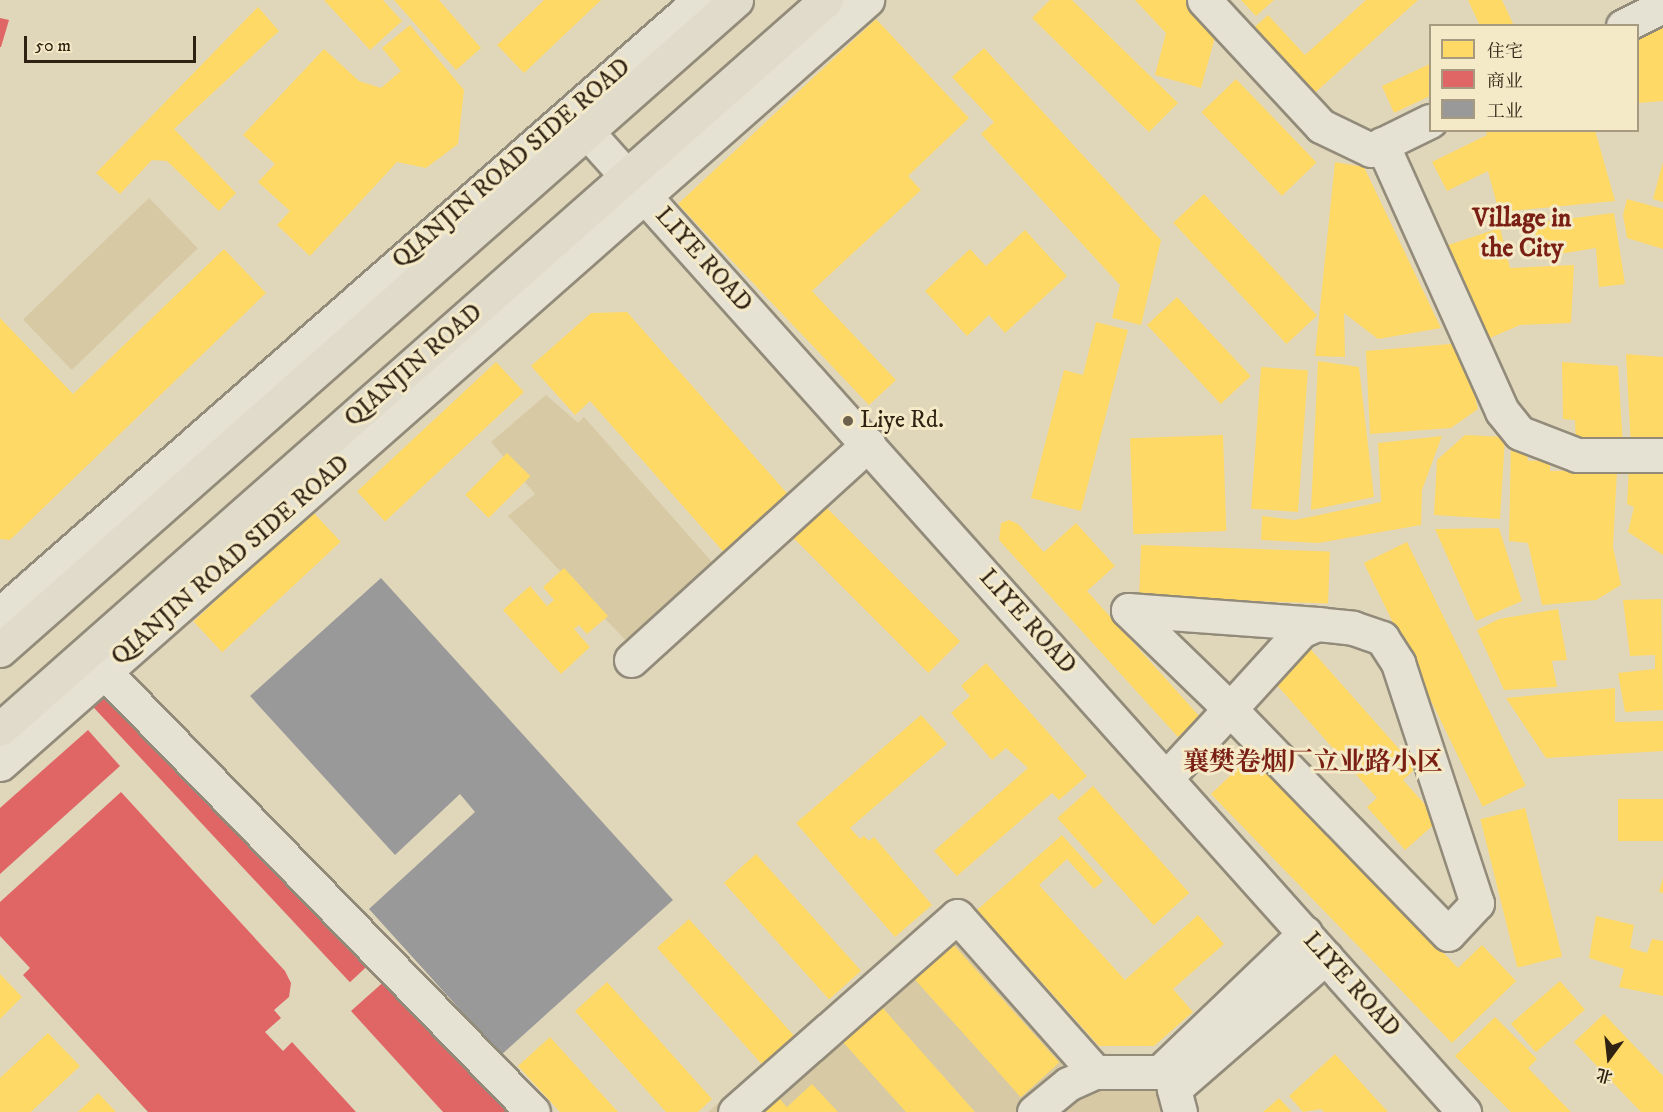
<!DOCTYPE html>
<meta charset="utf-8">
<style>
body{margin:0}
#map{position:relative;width:1663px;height:1112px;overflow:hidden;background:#e0d6ba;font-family:"IM FELL DW Pica","Noto Serif SC",serif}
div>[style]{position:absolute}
.green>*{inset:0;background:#d7c9a3;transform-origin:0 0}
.homes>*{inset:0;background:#ffd966;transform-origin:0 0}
.shops>*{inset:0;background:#e06666;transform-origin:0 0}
.industry>*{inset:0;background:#999}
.roads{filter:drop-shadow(2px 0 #928b7a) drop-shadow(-2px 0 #928b7a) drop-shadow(0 2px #928b7a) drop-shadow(0 -2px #928b7a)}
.minor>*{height:33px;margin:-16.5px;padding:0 16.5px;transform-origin:16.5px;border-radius:16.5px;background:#e5e1d3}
.major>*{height:33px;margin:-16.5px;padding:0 16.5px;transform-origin:16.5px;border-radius:16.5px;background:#e1dbcb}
.dots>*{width:16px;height:16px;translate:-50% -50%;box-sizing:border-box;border:3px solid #f5eac8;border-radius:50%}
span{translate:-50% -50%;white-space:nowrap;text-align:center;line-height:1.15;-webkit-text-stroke:6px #f5eac8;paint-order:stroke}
.street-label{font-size:24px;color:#302213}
.poi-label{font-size:24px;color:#302213}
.left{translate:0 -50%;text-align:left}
.neighbourhood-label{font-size:26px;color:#7a1f14;font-weight:700}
.legend{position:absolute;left:1429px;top:24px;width:210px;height:108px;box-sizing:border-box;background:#f5eac8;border:2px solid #a69a80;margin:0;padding:8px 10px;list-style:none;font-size:18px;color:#302213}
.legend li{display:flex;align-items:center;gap:12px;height:30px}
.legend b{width:30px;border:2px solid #a69a80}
.north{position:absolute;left:1579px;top:1028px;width:60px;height:60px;-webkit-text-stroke:4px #f5eac8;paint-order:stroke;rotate:195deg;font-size:16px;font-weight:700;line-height:24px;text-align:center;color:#302213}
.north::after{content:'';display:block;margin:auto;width:21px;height:27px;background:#302213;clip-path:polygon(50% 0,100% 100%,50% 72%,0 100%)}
.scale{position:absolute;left:24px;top:36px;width:172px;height:27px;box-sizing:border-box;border:3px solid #302213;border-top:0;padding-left:8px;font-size:18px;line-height:21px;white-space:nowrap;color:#302213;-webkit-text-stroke:4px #f5eac8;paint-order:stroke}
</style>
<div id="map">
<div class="green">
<div style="left:149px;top:198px;width:70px;height:175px;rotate:46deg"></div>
<div style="clip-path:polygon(546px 395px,578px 423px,584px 417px,720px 571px,633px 648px,508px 516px,535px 494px,491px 442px)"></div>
<div style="clip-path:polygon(943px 913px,1059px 1049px,1144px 1057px,1195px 1112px,708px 1112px)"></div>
</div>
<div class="homes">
<div style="clip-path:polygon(324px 0,383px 0,402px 21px,370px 50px)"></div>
<div style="clip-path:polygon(394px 0,439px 0,481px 48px,456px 70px)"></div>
<div style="clip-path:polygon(544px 0,601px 0,524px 73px,497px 45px)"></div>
<div style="clip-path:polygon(1050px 0,1072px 0,1178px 103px,1149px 132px,1032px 18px)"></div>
<div style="clip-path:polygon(1135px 0,1188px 0,1217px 30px,1201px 88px,1155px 75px,1166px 33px)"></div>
<div style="clip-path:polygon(1241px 0,1274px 0,1256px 16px)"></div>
<div style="clip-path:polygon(1366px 0,1418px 0,1308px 99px,1248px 33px,1268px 15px,1305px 55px)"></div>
<div style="clip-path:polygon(1468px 0,1502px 0,1514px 26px,1480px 26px)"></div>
<div style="clip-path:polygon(258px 7px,279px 31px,174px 129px,236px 193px,219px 211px,167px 161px,152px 160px,120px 194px,96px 173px)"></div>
<div style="clip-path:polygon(1663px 16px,1663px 101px,1638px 103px,1638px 28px)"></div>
<div style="clip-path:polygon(876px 19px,969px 118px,908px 176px,921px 190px,812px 291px,896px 380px,869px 405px,678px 204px)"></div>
<div style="clip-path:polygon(410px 25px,464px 90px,458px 144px,426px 168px,397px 162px,310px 256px,277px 225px,290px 211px,258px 182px,275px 164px,243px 135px,324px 49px,359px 81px,381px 88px,401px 71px,382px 48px)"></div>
<div style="clip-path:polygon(984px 48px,1161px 240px,1141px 325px,1112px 318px,1120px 285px,981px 134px,994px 122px,952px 77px)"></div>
<div style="clip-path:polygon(1430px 64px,1430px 96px,1394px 113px,1382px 86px)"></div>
<div style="left:1236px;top:79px;width:116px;height:48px;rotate:46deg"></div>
<div style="clip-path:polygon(1486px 130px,1595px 130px,1615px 201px,1499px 212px,1488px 171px,1447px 191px,1432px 162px,1487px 135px)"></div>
<div style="clip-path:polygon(1335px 162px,1364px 167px,1441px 328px,1378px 339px,1344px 313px,1345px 357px,1315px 356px)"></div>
<div style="clip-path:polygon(1663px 162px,1663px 202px,1653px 199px)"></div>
<div style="left:1204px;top:194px;width:166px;height:42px;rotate:47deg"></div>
<div style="clip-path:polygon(1627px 199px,1663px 209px,1663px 249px,1627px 238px,1623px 215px)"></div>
<div style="clip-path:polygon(1614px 213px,1625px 284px,1599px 287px,1596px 248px,1540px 257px,1533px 223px)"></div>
<div style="clip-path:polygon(1500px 228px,1510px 268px,1574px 265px,1571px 323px,1520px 325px,1483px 341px,1439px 248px)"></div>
<div style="clip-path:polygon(1025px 230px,1067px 276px,1005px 333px,989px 315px,967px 336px,925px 291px,970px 249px,986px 266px)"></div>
<div style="clip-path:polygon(224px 249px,266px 293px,10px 540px,0 539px,0 318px,73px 394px)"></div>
<div style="left:1177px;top:297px;width:108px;height:41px;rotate:47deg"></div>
<div style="clip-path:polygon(627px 312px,793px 500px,728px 557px,590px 401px,575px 415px,531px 366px,591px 313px)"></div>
<div style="clip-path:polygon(1096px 322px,1128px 330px,1081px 511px,1031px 498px,1064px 370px,1083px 375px)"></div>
<div style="clip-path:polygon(1462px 343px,1478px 409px,1451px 428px,1370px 434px,1366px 351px)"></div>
<div style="clip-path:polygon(1626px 354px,1663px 357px,1663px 448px,1631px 447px)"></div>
<div style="clip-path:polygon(1318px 361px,1359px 367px,1374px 497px,1311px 510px)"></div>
<div style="left:496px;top:362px;width:41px;height:190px;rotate:47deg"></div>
<div style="clip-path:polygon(1562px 362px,1618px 366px,1623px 446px,1576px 445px,1575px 420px,1563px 419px)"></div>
<div style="left:1261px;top:367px;width:47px;height:142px;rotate:4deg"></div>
<div style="left:1223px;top:435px;width:96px;height:93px;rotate:88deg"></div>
<div style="clip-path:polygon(1465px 435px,1505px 437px,1500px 519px,1434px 515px,1437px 460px)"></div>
<div style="clip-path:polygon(1442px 436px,1422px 490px,1421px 525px,1318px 543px,1261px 540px,1262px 516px,1295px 520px,1381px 502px,1378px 443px)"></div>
<div style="clip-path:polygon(1511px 440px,1526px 441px,1528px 461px,1550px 460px,1550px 471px,1617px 470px,1613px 547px,1621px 585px,1596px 600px,1542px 605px,1528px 543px,1509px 541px)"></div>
<div style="left:507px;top:453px;width:33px;height:59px;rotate:45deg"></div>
<div style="clip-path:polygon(1629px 468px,1663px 470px,1663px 555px,1628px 532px,1634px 507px,1627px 504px)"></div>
<div style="left:823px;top:504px;width:194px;height:45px;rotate:45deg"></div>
<div style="left:312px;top:511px;width:42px;height:162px;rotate:47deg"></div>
<div style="clip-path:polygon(1009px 520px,1018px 524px,1044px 552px,1076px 523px,1115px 566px,1087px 591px,1200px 717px,1178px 737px,999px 540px,1001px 523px)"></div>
<div style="clip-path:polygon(1499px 528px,1522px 601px,1476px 621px,1435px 529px)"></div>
<div style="left:1407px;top:542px;width:271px;height:48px;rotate:64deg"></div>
<div style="left:1141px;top:545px;width:189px;height:52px;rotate:2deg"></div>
<div style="clip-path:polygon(564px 568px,608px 616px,587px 634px,579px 625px,574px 629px,590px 647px,561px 674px,503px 610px,530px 586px,547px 606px,554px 600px,543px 587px)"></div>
<div style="clip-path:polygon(1661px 599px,1663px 710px,1625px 712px,1618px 673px,1655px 669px,1655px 655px,1630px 656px,1623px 600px)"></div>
<div style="clip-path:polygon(1558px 609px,1567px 660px,1552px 661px,1557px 687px,1504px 690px,1477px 630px,1499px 619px)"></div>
<div style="clip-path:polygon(1306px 644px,1416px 768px,1403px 780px,1439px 820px,1405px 850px,1367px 807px,1377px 798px,1269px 676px)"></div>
<div style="clip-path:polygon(986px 663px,1087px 776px,1059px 800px,1052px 793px,957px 876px,934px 851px,1028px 768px,1006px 748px,992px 760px,951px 713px,970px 696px,961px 686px)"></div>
<div style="clip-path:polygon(1615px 688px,1615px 722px,1663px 721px,1663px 751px,1546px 758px,1506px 698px)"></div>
<div style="clip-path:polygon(921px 715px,947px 744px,850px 828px,860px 839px,864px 836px,869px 841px,874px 837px,932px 905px,895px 937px,796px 823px)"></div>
<div style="clip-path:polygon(1252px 755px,1458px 968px,1482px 945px,1516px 981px,1452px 1043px,1211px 794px)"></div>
<div style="left:1093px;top:786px;width:144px;height:48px;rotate:48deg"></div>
<div style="left:1663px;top:799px;width:42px;height:45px;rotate:90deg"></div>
<div style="left:1525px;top:808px;width:153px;height:46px;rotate:76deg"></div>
<div style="clip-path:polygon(1062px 835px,1103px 881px,1094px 889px,1067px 859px,1039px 885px,1125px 980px,1198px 915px,1224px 944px,1173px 989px,1193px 1012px,1154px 1046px,1099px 1046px,977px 910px)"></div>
<div style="left:756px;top:854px;width:157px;height:43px;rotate:48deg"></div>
<div style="clip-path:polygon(1663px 878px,1663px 893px,1659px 892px)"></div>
<div style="clip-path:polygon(1596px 916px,1634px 925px,1630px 948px,1647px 953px,1652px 939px,1663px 941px,1663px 996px,1619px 987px,1624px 969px,1589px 958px)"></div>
<div style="left:689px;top:919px;width:157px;height:43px;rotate:48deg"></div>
<div style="left:951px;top:942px;width:162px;height:52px;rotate:48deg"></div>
<div style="clip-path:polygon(0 974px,22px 997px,0 1019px)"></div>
<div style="left:1560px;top:981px;width:38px;height:65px;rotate:49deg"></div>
<div style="clip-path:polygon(607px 982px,712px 1099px,698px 1112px,666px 1112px,575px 1011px)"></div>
<div style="clip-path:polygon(881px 1006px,975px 1112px,906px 1112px,842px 1041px)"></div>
<div style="clip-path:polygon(1604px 1014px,1663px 1076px,1663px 1112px,1641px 1112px,1574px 1042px)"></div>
<div style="clip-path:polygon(1495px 1017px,1537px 1059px,1528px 1068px,1571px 1112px,1511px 1112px,1455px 1056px)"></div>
<div style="clip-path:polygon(48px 1033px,80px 1066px,31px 1112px,0 1112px,0 1078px)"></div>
<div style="clip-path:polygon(550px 1037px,618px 1112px,560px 1112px,518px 1066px)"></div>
<div style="clip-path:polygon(1335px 1054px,1388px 1112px,1324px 1112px,1321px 1109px,1303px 1112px,1289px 1096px)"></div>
<div style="clip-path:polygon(812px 1084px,838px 1112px,750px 1112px,772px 1091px,787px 1107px)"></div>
<div style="clip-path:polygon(98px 1093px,116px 1112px,78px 1112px)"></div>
<div style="clip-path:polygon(1279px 1098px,1292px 1112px,1263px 1112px)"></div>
</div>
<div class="shops">
<div style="clip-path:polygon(0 18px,9px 20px,1px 47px,0 47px)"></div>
<div style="left:111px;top:691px;width:376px;height:24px;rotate:47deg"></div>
<div style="clip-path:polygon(88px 730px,120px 766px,0 874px,0 808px)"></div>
<div style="clip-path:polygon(121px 792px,285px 971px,291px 983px,289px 997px,274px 1010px,281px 1018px,265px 1032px,283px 1051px,292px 1042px,356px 1112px,148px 1112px,23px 975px,30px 968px,0 936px,0 902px)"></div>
<div style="clip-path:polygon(388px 978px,510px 1112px,443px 1112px,351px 1011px)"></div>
</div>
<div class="industry">
<div style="clip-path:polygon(381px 578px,673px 900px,501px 1055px,369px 909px,475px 812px,460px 794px,395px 855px,250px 696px)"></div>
</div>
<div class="roads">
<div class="minor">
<div style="left:1204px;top:0;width:172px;rotate:47.1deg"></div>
<div style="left:1321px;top:126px;width:55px;rotate:25.6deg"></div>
<div style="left:1371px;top:150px;width:66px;rotate:-26.2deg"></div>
<div style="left:1623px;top:26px;width:45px;rotate:-26.6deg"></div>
<div style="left:588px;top:133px;width:1314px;rotate:48.18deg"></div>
<div style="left:1382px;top:144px;width:293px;rotate:65.8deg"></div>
<div style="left:1502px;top:411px;width:28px;rotate:51deg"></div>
<div style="left:1520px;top:433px;width:61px;rotate:21.1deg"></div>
<div style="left:1577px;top:455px;width:86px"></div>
<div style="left:0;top:614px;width:931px;rotate:-41.26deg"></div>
<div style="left:90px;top:657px;width:635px;rotate:45.77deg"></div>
<div style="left:631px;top:660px;width:321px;rotate:-42.3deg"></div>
<div style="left:0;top:764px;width:1156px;rotate:-41.39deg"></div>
<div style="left:1166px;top:778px;width:94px;rotate:-47.2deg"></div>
<div style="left:1230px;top:709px;width:105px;rotate:-47.7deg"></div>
<div style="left:1301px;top:631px;width:17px;rotate:-24deg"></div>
<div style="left:1317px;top:624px;width:36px;rotate:6deg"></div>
<div style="left:1353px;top:628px;width:31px;rotate:19deg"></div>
<div style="left:1382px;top:638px;width:30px;rotate:57deg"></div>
<div style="left:1398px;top:663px;width:253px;rotate:71.8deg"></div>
<div style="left:1477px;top:903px;width:42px;rotate:133.1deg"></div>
<div style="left:1448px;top:934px;width:313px;rotate:-134.1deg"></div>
<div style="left:1230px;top:709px;width:142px;rotate:-135.9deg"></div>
<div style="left:1128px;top:610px;width:190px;rotate:4.2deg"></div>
<div style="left:735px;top:1112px;width:296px;rotate:-41.4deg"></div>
<div style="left:957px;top:916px;width:208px;rotate:48.5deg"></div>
<div style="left:1034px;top:1112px;width:44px;rotate:-39.5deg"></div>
<div style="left:1068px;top:1084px;width:30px;rotate:-24deg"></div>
<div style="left:1095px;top:1072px;width:65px"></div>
<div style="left:1160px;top:1072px;width:201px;rotate:-43.8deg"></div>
<div style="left:1180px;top:1112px;width:24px;rotate:-105deg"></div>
<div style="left:1174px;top:1089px;width:201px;rotate:-41deg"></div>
</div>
<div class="major">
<div style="left:0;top:650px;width:982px;rotate:-41.45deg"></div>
<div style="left:0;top:729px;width:1102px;rotate:-41.43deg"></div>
</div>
</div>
<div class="dots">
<div style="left:848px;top:421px;background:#6e614d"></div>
</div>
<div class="street-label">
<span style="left:512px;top:164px;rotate:-41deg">QIANJIN ROAD SIDE ROAD</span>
<span style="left:703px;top:260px;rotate:48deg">LIYE ROAD</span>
<span style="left:414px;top:366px;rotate:-41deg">QIANJIN ROAD</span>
<span style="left:231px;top:561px;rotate:-41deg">QIANJIN ROAD SIDE ROAD</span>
<span style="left:1027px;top:622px;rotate:48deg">LIYE ROAD</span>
<span style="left:1351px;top:985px;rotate:48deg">LIYE ROAD</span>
</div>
<div class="poi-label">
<span class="left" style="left:860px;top:421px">Liye Rd.</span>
</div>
<div class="neighbourhood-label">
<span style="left:1522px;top:234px">Village in<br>the City</span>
<span style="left:1313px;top:763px">襄樊卷烟厂立业路小区</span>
</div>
<ul class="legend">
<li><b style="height:16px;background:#ffd966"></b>住宅</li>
<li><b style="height:16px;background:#e06666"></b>商业</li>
<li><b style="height:16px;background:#999"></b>工业</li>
</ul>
<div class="north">北</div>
<div class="scale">50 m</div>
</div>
